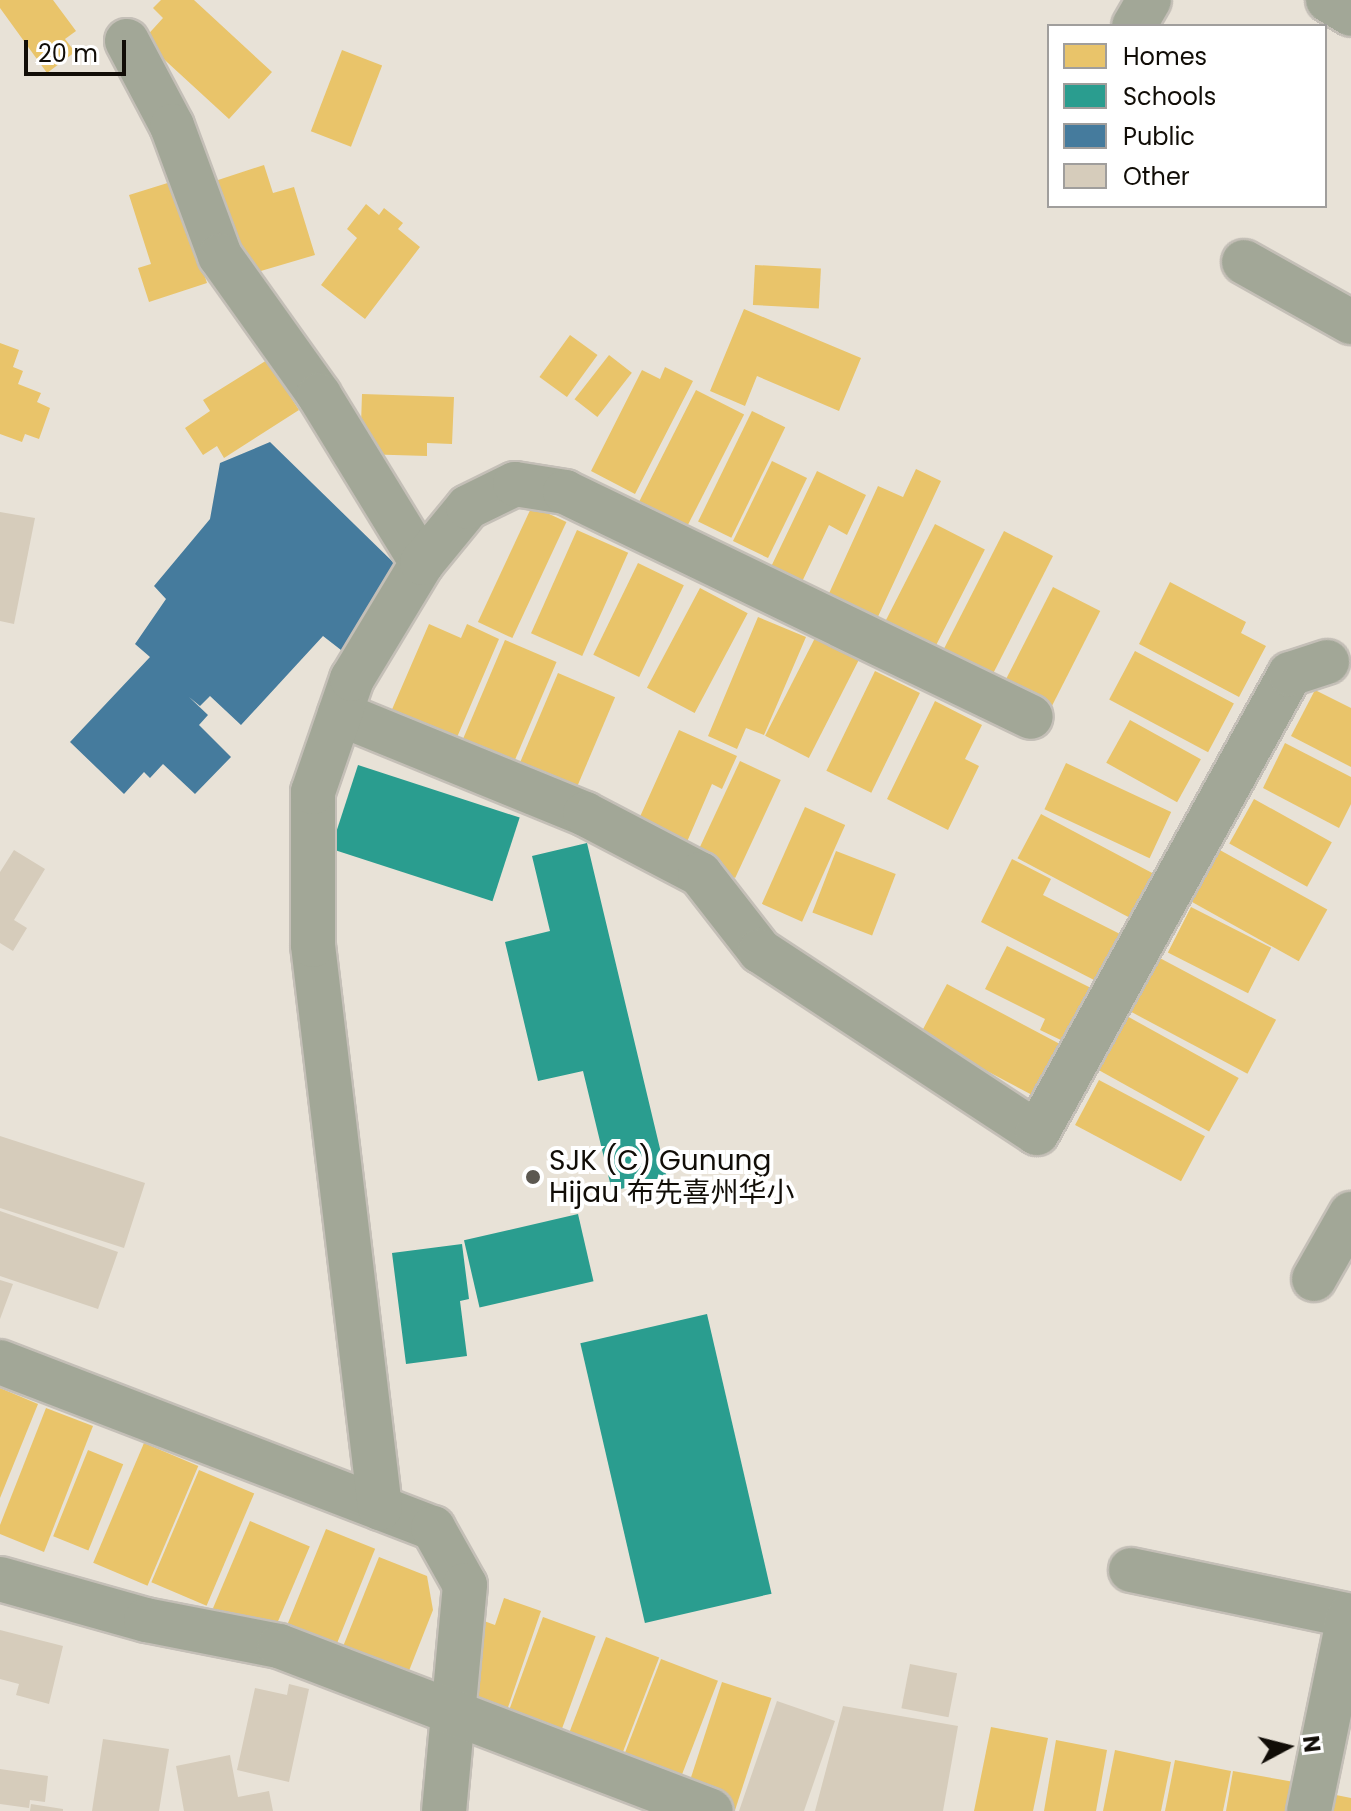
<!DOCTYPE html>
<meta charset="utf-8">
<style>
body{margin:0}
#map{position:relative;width:1351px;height:1811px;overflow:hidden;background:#e8e2d7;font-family:Poppins,"Noto Sans SC",sans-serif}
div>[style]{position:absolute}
.homes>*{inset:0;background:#e9c46a;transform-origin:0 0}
.schools>*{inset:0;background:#2a9d8f;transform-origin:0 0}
.public>*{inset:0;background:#457b9d}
.building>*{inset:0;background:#d6ccbb;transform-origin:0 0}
.roads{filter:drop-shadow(2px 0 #c4bfb7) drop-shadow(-2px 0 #c4bfb7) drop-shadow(0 2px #c4bfb7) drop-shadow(0 -2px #c4bfb7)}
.minor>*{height:44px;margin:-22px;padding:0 22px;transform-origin:22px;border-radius:22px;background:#a2a797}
.dots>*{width:22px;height:22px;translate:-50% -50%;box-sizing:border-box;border:4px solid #fff;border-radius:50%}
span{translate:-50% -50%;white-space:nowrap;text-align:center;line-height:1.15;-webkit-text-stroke:8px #fff;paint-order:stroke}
.poi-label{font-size:28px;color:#110d07}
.left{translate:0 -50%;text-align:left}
.legend{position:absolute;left:1047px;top:24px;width:280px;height:184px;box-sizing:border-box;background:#fff;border:2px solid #a09e9c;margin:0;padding:10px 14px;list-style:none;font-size:24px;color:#110d07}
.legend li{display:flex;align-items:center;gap:16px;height:40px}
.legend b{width:40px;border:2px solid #a09e9c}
.north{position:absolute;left:1247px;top:1707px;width:80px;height:80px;-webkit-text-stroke:6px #fff;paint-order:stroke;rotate:83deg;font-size:22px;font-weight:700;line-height:32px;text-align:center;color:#110d07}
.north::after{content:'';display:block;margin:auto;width:28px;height:36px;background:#110d07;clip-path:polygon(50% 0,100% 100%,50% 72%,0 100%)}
.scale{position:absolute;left:24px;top:40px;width:102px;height:36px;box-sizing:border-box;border:4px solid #110d07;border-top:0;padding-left:10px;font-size:24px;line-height:28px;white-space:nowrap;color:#110d07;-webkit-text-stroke:6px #fff;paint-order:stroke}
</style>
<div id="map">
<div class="homes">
<div style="clip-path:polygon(0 0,53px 0,76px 31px,65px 39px,75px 52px,47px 73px,0 8px)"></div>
<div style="clip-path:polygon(161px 0,194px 0,272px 72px,229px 119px,143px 40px,163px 18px,153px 8px)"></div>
<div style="left:342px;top:50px;width:43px;height:87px;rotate:21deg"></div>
<div style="clip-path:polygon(264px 165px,273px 193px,294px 187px,315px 255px,244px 276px,215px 181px)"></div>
<div style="clip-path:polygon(174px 181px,207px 283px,149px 302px,138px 268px,151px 264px,129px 195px)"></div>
<div style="clip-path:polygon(366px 204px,379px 215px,384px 208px,403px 223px,398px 229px,420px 247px,365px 319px,321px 285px,357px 238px,347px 229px)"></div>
<div style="left:755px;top:265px;width:66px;height:40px;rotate:3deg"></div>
<div style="clip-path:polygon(744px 309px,861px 358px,839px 411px,757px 376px,745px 406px,710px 391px)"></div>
<div style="left:570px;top:335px;width:34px;height:52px;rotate:36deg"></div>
<div style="clip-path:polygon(0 343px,19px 350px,13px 367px,23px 371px,18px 384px,41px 393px,37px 402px,50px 408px,39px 439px,25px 434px,22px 442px,0 434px)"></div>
<div style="left:609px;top:355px;width:29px;height:56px;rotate:38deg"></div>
<div style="clip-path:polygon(267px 360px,299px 410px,224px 458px,217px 446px,203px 455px,185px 428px,210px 411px,203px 400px)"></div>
<div style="clip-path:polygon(665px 367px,693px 381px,635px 494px,591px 471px,642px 370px,660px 379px)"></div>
<div style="left:696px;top:390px;width:54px;height:129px;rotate:27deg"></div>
<div style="clip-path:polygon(362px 394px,454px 397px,452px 444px,427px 443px,427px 456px,360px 454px)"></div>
<div style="left:752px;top:411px;width:37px;height:123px;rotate:26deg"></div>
<div style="left:772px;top:461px;width:39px;height:89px;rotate:26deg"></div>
<div style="clip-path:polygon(916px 469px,941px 481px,875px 623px,826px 600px,878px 486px,903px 497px)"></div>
<div style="clip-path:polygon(817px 471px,866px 495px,847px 535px,829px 525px,800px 586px,769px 571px)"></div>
<div style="left:532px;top:506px;width:38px;height:128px;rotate:25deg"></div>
<div style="left:935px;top:524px;width:56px;height:109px;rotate:27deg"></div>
<div style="left:577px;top:530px;width:56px;height:113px;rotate:24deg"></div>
<div style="left:1004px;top:531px;width:55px;height:139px;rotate:27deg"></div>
<div style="left:638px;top:563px;width:51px;height:102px;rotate:26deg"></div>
<div style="clip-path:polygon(1170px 582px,1246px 622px,1241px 633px,1266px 646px,1239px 697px,1139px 644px)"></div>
<div style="left:1053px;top:587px;width:53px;height:107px;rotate:27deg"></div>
<div style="left:700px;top:588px;width:54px;height:113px;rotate:28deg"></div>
<div style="clip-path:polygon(758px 617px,806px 637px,764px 735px,746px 728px,737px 749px,708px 736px)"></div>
<div style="clip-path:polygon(429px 624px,461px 638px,467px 624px,499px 639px,452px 749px,387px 721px)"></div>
<div style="left:816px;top:636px;width:49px;height:112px;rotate:27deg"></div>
<div style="left:505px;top:640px;width:56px;height:120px;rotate:23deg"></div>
<div style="left:1135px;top:651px;width:112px;height:55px;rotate:28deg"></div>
<div style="left:875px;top:671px;width:50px;height:111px;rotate:26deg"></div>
<div style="left:558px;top:673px;width:62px;height:113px;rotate:23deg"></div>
<div style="clip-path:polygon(1315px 690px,1351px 708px,1351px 767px,1291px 736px)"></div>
<div style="clip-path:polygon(935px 701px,982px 725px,965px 759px,979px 766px,948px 830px,887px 799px)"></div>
<div style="left:1130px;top:720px;width:81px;height:49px;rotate:29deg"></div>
<div style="clip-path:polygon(679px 730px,737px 756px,722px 789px,712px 784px,683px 851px,634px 830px)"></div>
<div style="clip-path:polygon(1285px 743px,1351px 777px,1351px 804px,1339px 828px,1263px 788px)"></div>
<div style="left:740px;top:761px;width:45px;height:108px;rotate:25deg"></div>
<div style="left:1066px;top:763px;width:116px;height:51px;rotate:25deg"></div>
<div style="left:1254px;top:799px;width:89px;height:51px;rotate:29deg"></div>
<div style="left:805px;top:807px;width:44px;height:106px;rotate:24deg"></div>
<div style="left:1041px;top:814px;width:127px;height:50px;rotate:28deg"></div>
<div style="left:1218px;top:849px;width:125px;height:59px;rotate:29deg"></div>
<div style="left:836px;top:851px;width:64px;height:66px;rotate:21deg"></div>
<div style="clip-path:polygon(1012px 859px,1051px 879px,1043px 895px,1120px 934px,1096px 981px,981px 922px)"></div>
<div style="left:1191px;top:907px;width:90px;height:51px;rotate:27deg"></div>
<div style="clip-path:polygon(1007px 946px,1091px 988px,1065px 1042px,1040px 1030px,1045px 1019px,985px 989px)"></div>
<div style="left:1156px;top:956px;width:136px;height:61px;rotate:28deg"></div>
<div style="left:947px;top:984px;width:130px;height:58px;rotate:28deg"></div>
<div style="left:1125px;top:1015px;width:130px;height:61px;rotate:29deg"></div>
<div style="left:1099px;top:1080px;width:120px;height:51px;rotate:28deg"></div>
<div style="clip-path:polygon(0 1388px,38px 1404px,0 1498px)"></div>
<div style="clip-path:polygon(46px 1408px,93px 1426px,44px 1552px,0 1534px,0 1525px)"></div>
<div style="left:144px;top:1443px;width:59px;height:130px;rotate:23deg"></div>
<div style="left:88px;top:1450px;width:38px;height:93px;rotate:22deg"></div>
<div style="left:199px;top:1470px;width:60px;height:122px;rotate:23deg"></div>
<div style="left:250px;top:1521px;width:65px;height:95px;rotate:23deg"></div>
<div style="left:326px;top:1529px;width:53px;height:113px;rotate:22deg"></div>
<div style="clip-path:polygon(379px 1557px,427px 1576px,433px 1610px,403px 1686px,338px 1659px)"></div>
<div style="clip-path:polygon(504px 1598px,541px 1611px,503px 1722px,460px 1691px,484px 1621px,495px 1625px)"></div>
<div style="left:543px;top:1617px;width:56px;height:112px;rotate:20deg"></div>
<div style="left:606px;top:1637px;width:57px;height:120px;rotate:21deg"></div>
<div style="left:661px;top:1659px;width:61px;height:112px;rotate:21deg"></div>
<div style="left:722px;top:1682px;width:52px;height:124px;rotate:18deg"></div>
<div style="clip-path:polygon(991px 1727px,1048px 1738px,1033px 1811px,974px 1811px)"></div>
<div style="clip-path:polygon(1056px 1740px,1107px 1750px,1096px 1811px,1044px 1811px)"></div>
<div style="clip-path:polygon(1115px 1750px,1171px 1762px,1161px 1811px,1103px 1811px)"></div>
<div style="clip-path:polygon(1175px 1760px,1231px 1771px,1223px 1811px,1165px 1811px)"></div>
<div style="clip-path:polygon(1233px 1771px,1294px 1782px,1289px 1811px,1226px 1811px)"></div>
<div style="clip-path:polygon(1336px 1795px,1351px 1798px,1351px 1811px,1333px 1811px)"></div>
</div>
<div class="schools">
<div style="left:358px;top:765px;width:170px;height:88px;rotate:18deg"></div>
<div style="clip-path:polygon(587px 843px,667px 1178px,612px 1191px,583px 1071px,538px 1081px,505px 942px,550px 931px,532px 856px)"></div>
<div style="left:578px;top:1214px;width:69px;height:117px;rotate:77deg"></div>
<div style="clip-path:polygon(462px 1244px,469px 1299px,460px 1301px,467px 1356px,406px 1364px,392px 1253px)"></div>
<div style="left:707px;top:1314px;width:287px;height:130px;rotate:77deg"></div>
</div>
<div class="public">
<div style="clip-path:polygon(270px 442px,396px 565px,350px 657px,323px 636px,241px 725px,210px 696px,200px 706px,189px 697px,208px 715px,199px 725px,231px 757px,195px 794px,163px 764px,150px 778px,144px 772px,124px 794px,70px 742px,150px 657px,135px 644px,166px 599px,154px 586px,210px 519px,220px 463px)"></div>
</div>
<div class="building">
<div style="clip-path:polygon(0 512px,35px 518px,14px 624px,0 621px)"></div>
<div style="clip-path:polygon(14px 850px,45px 869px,14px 920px,27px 928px,13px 951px,0 943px,0 872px)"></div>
<div style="clip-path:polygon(0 1136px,145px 1183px,124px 1248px,0 1208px)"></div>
<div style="clip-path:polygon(0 1211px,118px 1252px,98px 1309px,0 1276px)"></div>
<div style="clip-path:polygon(0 1280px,13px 1284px,0 1319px)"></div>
<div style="clip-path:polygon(0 1630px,63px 1646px,49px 1704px,16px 1695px,19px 1684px,0 1679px)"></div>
<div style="left:910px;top:1664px;width:48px;height:45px;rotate:11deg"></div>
<div style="clip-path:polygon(289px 1684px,309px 1689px,289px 1782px,237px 1770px,255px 1688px,287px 1695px)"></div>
<div style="clip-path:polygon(777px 1701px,835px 1721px,804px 1811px,739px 1811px)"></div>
<div style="clip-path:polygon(843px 1706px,958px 1726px,943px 1811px,815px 1811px)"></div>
<div style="clip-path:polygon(103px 1739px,169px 1749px,159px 1811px,92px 1811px)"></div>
<div style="clip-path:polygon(230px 1755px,238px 1797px,269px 1791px,273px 1811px,184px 1811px,176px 1766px)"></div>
<div style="clip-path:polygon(0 1769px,48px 1776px,45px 1802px,30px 1800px,29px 1808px,0 1804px)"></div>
<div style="clip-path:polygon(31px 1804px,63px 1809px,63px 1811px,30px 1811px)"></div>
</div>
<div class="roads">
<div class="minor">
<div style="left:1328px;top:0;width:27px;rotate:31deg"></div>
<div style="left:1134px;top:26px;width:30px;rotate:-60deg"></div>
<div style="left:127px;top:41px;width:96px;rotate:62.1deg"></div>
<div style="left:172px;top:126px;width:139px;rotate:69.7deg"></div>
<div style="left:220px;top:256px;width:171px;rotate:54.5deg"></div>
<div style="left:319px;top:395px;width:197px;rotate:58.5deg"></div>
<div style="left:1244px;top:262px;width:123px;rotate:29.3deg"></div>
<div style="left:340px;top:714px;width:265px;rotate:22.2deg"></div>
<div style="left:585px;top:814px;width:130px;rotate:27.6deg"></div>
<div style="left:700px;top:874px;width:98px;rotate:52.1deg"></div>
<div style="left:760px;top:951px;width:331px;rotate:33.3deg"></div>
<div style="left:1037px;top:1133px;width:524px;rotate:-61.14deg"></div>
<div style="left:1290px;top:674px;width:39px;rotate:-18deg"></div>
<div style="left:1314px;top:1279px;width:75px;rotate:-60.4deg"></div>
<div style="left:0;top:1362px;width:464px;rotate:21deg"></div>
<div style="left:433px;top:1528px;width:65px;rotate:60.7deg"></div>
<div style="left:465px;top:1585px;width:227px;rotate:95.3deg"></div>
<div style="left:380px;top:1508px;width:567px;rotate:-96.79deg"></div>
<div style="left:313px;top:945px;width:153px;rotate:-90deg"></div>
<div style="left:313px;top:792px;width:120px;rotate:-71deg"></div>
<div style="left:352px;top:679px;width:135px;rotate:-58.9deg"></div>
<div style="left:422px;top:563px;width:72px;rotate:-50.6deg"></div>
<div style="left:468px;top:507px;width:52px;rotate:-26.1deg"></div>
<div style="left:515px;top:484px;width:51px;rotate:9.1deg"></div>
<div style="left:565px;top:492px;width:517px;rotate:25.77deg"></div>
<div style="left:1131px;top:1570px;width:225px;rotate:11.8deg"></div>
<div style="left:0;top:1579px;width:152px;rotate:15.7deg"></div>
<div style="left:146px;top:1620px;width:136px;rotate:11.1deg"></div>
<div style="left:279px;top:1646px;width:462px;rotate:20.9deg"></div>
<div style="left:1309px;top:1811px;width:199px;rotate:-78.4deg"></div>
</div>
</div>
<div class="dots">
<div style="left:533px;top:1177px;background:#5c5850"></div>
</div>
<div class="poi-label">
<span class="left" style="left:549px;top:1177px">SJK (C) Gunung<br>Hijau 布先喜州华小</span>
</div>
<ul class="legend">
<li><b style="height:22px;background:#e9c46a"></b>Homes</li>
<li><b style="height:22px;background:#2a9d8f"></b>Schools</li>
<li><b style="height:22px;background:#457b9d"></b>Public</li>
<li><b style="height:22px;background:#d6ccbb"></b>Other</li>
</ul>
<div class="north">N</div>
<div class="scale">20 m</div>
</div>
